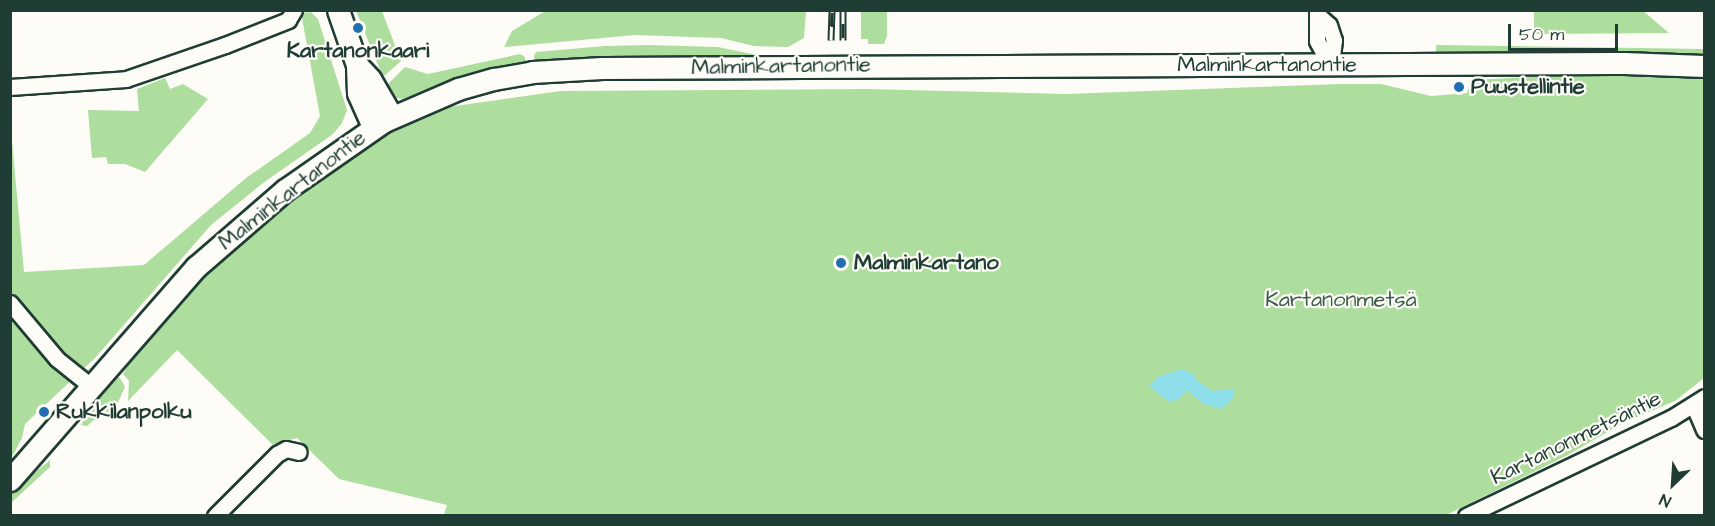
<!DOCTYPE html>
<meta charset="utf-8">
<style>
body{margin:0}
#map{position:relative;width:1715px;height:526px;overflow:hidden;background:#fdfcf7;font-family:"Architects Daughter",sans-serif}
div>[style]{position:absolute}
.green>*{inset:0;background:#adde9e}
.water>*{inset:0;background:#8fdfea}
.roads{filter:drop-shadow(2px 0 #1f3d34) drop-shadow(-2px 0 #1f3d34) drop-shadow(0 2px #1f3d34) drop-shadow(0 -2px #1f3d34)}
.street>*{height:15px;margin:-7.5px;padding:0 7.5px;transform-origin:7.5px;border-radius:7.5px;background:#fdfcf7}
.secondary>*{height:21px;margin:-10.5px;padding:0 10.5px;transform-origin:10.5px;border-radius:10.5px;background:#fdfcf7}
.rail>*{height:7px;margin-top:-3.5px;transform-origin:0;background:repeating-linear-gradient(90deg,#fdfcf7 0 14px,#1f3d34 0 28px);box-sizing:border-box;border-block:2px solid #1f3d34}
.dots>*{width:16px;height:16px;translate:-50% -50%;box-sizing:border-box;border:3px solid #fdfcf7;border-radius:50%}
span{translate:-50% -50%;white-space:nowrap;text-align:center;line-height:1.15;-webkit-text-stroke:4.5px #fdfcf7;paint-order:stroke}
.poi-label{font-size:22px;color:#1f3d34;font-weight:700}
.left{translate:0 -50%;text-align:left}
.street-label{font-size:22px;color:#1f3d34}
.park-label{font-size:22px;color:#3b5d49}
.frame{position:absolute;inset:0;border:12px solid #1f3d34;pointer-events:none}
.north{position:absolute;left:1643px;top:454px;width:60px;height:60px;-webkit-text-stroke:4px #fdfcf7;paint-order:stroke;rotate:205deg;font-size:16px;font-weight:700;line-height:24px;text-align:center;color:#1f3d34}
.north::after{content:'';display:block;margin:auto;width:21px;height:27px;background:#1f3d34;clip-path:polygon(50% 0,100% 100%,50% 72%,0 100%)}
.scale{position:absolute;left:1508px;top:24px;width:110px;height:27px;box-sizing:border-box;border:3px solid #1f3d34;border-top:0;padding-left:8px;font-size:18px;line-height:21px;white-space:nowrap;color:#1f3d34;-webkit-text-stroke:4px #fdfcf7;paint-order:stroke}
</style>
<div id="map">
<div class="green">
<div style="clip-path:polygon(547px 10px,806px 10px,806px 11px,804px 38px,788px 47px,754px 46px,721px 38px,635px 35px,504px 47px,512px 31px)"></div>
<div style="clip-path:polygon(356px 11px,382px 11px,401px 61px,383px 77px)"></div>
<div style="clip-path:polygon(861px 11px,887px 11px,887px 36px,884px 44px,868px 44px,868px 39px,861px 39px)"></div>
<div style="clip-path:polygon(1534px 11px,1643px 11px,1669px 33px,1534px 34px)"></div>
<div style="clip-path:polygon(311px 12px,318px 19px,347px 110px,342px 123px,333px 134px,263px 183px,211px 225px,95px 358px,25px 424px,22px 438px,11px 459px,10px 119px,24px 272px,144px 265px,246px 178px,310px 133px,320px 116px,301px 13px)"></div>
<div style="clip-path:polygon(648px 45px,718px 47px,767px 57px,535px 62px,534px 56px,536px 52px,605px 46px)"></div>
<div style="clip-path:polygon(1436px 45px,1704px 49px,1704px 56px,1523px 51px,1436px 52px)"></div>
<div style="clip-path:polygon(520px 54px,524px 56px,527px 63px,488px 70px,403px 99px,392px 97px,383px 89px,405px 67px,428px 74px)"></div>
<div style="clip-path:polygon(1613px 73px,1704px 77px,1704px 378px,1675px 401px,1623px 423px,1566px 456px,1446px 515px,444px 515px,447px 505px,339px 479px,297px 438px,273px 445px,177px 350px,128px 401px,129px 381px,123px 374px,134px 354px,201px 279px,284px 202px,365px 144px,434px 109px,560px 91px,867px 89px,1066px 94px,1341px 84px,1381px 84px,1431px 96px,1467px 93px,1472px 80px)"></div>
<div style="clip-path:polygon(165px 78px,170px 89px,183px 84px,208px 99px,145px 172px,125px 164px,108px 164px,106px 157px,92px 158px,88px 110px,139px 111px,137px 89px)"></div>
<div style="clip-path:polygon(114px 375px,120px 378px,125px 387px,114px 411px,101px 414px,87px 426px,81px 425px,96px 397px)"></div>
<div style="clip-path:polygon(50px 460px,50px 467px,11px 503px,11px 492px)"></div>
</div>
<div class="water">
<div style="clip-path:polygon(1182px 369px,1192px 373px,1198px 381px,1212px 391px,1235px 389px,1233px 398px,1222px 409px,1203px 404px,1187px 390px,1179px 399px,1169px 402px,1149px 386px,1159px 376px)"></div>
</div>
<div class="roads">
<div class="street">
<div style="left:1317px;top:10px;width:31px;rotate:90deg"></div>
<div style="left:1317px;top:41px;width:29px;rotate:61deg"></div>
<div style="left:1319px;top:16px;width:13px;rotate:42deg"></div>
<div style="left:1329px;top:25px;width:16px;rotate:72deg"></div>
<div style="left:1334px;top:40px;width:26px;rotate:97deg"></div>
<div style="left:10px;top:87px;width:116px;rotate:-3.9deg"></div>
<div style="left:126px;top:79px;width:105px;rotate:-19deg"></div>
<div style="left:225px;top:45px;width:68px;rotate:-21.6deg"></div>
<div style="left:288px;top:20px;width:12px;rotate:-59deg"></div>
<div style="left:10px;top:303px;width:73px;rotate:50deg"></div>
<div style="left:57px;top:359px;width:45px;rotate:38.7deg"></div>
<div style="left:1694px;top:406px;width:26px;rotate:67deg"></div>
<div style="left:215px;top:516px;width:88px;rotate:-45deg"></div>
<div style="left:277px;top:454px;width:10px;rotate:-29deg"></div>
<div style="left:286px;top:449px;width:13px;rotate:13deg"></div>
<div style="left:1466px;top:516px;width:227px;rotate:-25.6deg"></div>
<div style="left:1671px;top:418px;width:39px;rotate:-32deg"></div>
</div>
<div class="secondary">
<div style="left:338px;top:10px;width:58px;rotate:70.9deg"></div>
<div style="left:357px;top:65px;width:28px;rotate:88deg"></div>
<div style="left:358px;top:93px;width:37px;rotate:66deg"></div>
<div style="left:357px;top:65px;width:19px;rotate:47deg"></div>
<div style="left:370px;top:79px;width:44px;rotate:59.9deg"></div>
<div style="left:10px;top:480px;width:283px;rotate:-48.9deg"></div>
<div style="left:196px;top:267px;width:118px;rotate:-40.9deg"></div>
<div style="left:285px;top:190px;width:121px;rotate:-34.9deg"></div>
<div style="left:384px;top:121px;width:81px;rotate:-23.4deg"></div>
<div style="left:458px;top:89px;width:37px;rotate:-16deg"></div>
<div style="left:494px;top:79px;width:39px;rotate:-10deg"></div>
<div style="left:532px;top:72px;width:70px;rotate:-3.3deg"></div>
<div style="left:602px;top:68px;width:1022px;rotate:-0.28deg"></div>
<div style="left:1624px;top:63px;width:80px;rotate:2.1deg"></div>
</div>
</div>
<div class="rail">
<div style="left:843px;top:10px;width:30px;rotate:90deg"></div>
<div style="left:831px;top:40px;width:30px;rotate:-88deg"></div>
</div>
<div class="dots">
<div style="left:358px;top:28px;background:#1f6fb2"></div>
<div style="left:1459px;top:87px;background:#1f6fb2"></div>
<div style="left:841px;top:263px;background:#1f6fb2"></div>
<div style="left:44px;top:412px;background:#1f6fb2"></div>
</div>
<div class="poi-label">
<span style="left:358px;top:51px">Kartanonkaari</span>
<span class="left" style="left:1471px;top:87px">Puustellintie</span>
<span class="left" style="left:854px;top:263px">Malminkartano</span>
<span class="left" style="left:56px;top:412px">Rukkilanpolku</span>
</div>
<div class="street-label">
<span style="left:1267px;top:65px">Malminkartanontie</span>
<span style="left:781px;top:66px;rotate:-1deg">Malminkartanontie</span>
<span style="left:292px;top:190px;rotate:-38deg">Malminkartanontie</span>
<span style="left:1576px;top:438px;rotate:-26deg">Kartanonmetsäntie</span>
</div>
<div class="park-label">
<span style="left:1341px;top:300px">Kartanonmetsä</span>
</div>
<div class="frame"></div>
<div class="north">N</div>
<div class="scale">50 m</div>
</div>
